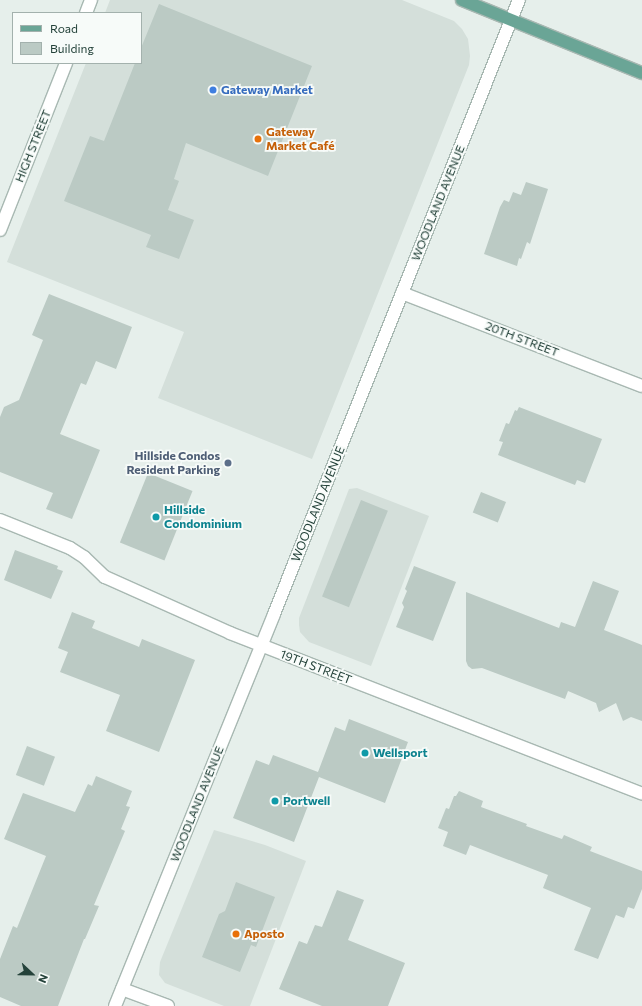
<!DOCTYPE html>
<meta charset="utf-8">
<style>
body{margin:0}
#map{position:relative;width:642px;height:1006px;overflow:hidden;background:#e6efeb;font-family:Commissioner,sans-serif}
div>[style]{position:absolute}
.built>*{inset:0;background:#d4dfda}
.building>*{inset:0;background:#bbcac4;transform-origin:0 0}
.roads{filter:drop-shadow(1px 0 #a8b8b2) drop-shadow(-1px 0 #a8b8b2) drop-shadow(0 1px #a8b8b2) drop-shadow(0 -1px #a8b8b2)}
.minor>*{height:12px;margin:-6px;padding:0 6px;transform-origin:6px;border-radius:6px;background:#fff}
.major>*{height:12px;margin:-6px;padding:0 6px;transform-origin:6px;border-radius:6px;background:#6aa596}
.dots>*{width:11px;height:11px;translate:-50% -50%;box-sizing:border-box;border:2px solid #f7fbf9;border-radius:50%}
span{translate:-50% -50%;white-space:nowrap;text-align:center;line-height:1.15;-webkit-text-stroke:3.5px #f7fbf9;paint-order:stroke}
.shop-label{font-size:12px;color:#366cbe;font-weight:700}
.left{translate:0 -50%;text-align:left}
.food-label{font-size:12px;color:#c56008;font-weight:700}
.street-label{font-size:12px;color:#24423a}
.service-label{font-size:12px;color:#4e5e75;font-weight:700}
.right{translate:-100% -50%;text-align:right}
.culture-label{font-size:12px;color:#0d838f;font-weight:700}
.legend{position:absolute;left:12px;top:12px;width:130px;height:52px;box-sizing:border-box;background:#f7fbf9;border:1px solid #a3b1ad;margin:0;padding:5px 7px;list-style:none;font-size:12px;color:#24423a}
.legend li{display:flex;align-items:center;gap:8px;height:20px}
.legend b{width:20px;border:1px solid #a3b1ad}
.north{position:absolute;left:12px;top:954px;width:40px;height:40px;-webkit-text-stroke:3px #f7fbf9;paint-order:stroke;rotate:112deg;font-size:11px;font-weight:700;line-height:16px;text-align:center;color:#24423a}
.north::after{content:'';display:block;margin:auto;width:14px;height:18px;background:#24423a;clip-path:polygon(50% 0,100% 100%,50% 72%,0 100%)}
</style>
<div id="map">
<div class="built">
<div style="clip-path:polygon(110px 0,402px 0,454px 21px,462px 29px,468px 39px,470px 56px,469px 65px,312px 459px,158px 398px,184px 332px,7px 262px,86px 63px,141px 63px,141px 13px,105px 13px)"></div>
<div style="clip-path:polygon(357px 488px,429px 516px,371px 666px,309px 642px,300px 632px,299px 625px,299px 618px,349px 489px)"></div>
<div style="clip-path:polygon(214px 830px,265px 845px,306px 861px,250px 1006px,224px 1006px,170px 985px,165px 983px,159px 975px,160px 962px)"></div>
</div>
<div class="building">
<div style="clip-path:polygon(159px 4px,312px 66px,268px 176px,186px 143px,174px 179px,179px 181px,168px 210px,194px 220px,179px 259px,146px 247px,151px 235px,64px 201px,90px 136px,104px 141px,135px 63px,141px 63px,141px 48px)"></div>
<div style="clip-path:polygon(526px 182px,548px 189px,530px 244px,527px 242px,521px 259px,519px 258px,517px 266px,484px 254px,500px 207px,504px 200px,509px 202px,513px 192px,521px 195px)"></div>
<div style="clip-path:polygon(49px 294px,132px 327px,116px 369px,96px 361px,86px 385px,81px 383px,60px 434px,100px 450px,72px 519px,46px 509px,53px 493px,0 472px,0 417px,4px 407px,19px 400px,43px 340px,32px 335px)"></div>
<div style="clip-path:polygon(519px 407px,602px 439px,585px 483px,577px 480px,575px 485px,498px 455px,503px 442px,499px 441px,506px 423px,509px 424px,515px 410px,517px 411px)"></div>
<div style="left:148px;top:473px;width:48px;height:75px;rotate:22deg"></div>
<div style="left:481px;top:492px;width:27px;height:22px;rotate:22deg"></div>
<div style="left:361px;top:500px;width:29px;height:104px;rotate:22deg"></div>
<div style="clip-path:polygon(15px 550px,58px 566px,57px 569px,63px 571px,51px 599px,4px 580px)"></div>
<div style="clip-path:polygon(414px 566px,456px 582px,433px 641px,396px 627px,404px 607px,402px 603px,407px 591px,405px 589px)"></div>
<div style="clip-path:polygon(593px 581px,619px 591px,604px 630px,642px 645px,642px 721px,631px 717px,623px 721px,616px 703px,599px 712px,596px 703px,568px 691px,565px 699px,482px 668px,472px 669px,468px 666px,466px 661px,466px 592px,559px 628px,561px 622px,575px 627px)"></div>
<div style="clip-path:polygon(72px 612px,95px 621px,92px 628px,137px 646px,139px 647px,142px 639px,195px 660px,159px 752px,106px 731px,120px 695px,60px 672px,68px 652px,58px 648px)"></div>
<div style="clip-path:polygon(349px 719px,408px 742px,385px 803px,319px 777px,294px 842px,233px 818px,256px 760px,269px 765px,273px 755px,318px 772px,335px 727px,345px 731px)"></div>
<div style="left:27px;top:746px;width:30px;height:31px;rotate:21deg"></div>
<div style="clip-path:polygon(96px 776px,132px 791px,126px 806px,130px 807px,121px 829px,125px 831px,94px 905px,99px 906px,85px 939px,84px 939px,58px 1006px,21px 1006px,0 997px,0 959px,13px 926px,17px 928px,46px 856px,4px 839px,23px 793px,75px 812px,88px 784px,92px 786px)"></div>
<div style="clip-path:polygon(459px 791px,483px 801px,481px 807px,527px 824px,526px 826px,562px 839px,564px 835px,592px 847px,590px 851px,642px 871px,642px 889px,634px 909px,628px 907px,624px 918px,616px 915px,598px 959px,574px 950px,591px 908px,543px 888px,548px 875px,470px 845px,466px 855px,443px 846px,448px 832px,438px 828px,446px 808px,449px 809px,454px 796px,456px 796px)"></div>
<div style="clip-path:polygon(236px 882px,275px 897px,256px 947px,251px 945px,240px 972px,202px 957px,219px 914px,225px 911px)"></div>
<div style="clip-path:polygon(337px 890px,364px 900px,348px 940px,405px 963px,388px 1006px,322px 1006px,279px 989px,299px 941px,307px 944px,315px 925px,322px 927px)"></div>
</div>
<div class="roads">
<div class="minor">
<div style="left:86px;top:13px;width:14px;rotate:-69deg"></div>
<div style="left:0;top:230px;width:180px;rotate:-68.4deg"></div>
<div style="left:402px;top:293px;width:257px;rotate:21.2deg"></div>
<div style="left:0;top:520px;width:75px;rotate:21.8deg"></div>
<div style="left:70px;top:548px;width:17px;rotate:33deg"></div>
<div style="left:84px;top:557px;width:29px;rotate:44deg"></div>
<div style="left:105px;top:577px;width:137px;rotate:24.1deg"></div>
<div style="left:230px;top:633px;width:442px;rotate:21.3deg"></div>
<div style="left:122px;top:989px;width:49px;rotate:20.3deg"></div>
<div style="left:115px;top:1006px;width:423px;rotate:-67.9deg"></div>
<div style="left:274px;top:614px;width:661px;rotate:-68.25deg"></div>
</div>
<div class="major">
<div style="left:462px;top:0;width:194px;rotate:22.1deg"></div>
</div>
</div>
<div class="dots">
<div style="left:213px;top:90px;background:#3f7fe0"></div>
<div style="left:258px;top:139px;background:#e8710a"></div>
<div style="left:228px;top:463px;background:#5c6f8a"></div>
<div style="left:156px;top:517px;background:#0f9aa8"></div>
<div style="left:365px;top:753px;background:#0f9aa8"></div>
<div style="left:275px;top:801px;background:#0f9aa8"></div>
<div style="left:236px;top:934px;background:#e8710a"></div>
</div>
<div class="shop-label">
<span class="left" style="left:221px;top:90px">Gateway Market</span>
</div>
<div class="food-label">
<span class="left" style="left:266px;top:139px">Gateway<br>Market Café</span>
<span class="left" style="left:244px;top:934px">Aposto</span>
</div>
<div class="street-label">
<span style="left:33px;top:146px;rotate:-68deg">HIGH STREET</span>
<span style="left:438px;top:203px;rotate:-68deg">WOODLAND AVENUE</span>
<span style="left:522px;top:339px;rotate:21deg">20TH STREET</span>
<span style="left:318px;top:504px;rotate:-68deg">WOODLAND AVENUE</span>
<span style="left:316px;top:667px;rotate:21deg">19TH STREET</span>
<span style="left:197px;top:804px;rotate:-68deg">WOODLAND AVENUE</span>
</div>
<div class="service-label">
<span class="right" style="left:220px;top:463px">Hillside Condos<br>Resident Parking</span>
</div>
<div class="culture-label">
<span class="left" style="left:164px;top:517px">Hillside<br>Condominium</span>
<span class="left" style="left:373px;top:753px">Wellsport</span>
<span class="left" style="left:283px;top:801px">Portwell</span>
</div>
<ul class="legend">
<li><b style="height:5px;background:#6aa596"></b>Road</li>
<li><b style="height:11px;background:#bbcac4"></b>Building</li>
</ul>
<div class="north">N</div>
</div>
